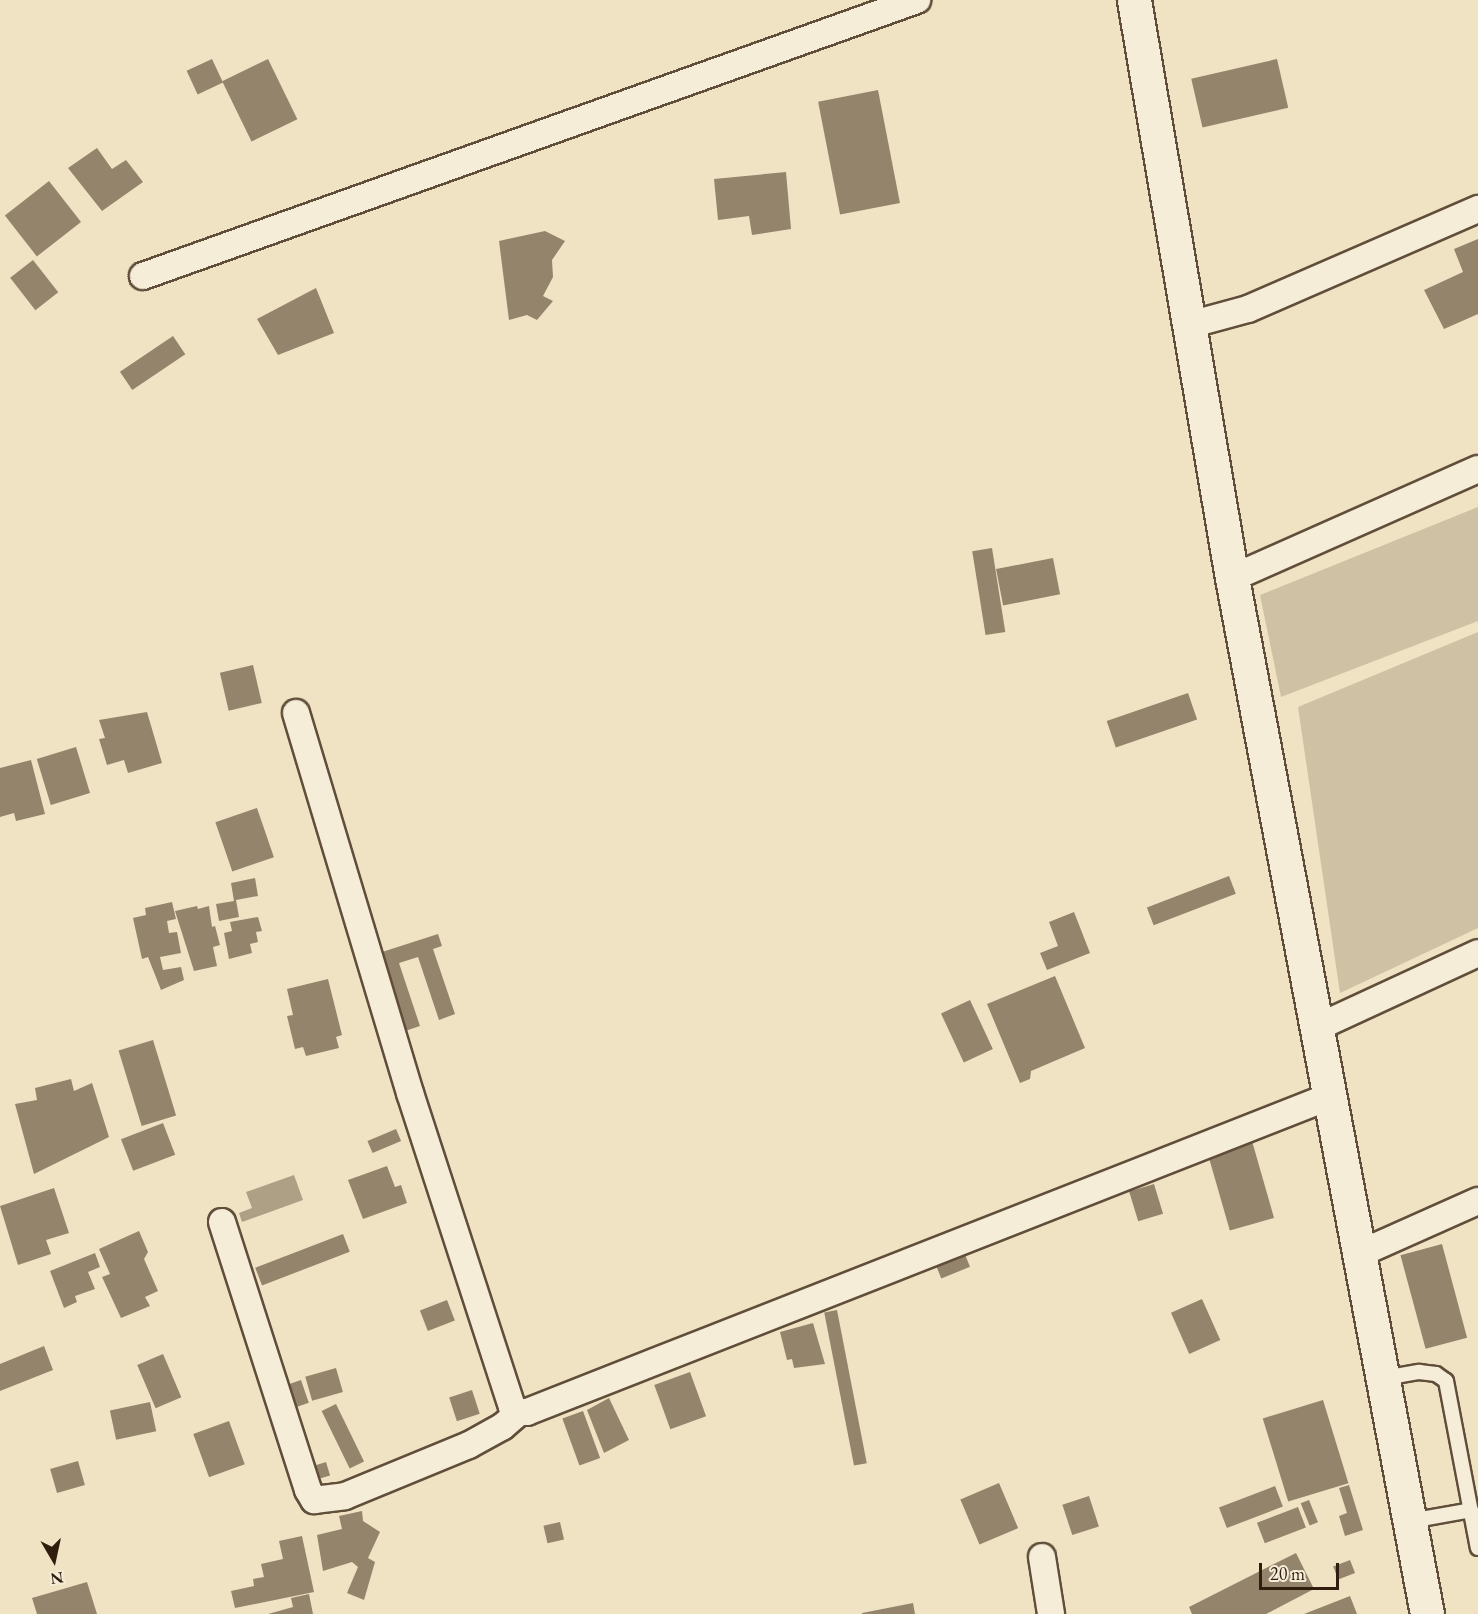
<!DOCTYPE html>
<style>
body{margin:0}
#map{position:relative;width:1478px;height:1614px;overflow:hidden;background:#efe3c3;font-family:"EB Garamond",serif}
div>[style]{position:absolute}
.green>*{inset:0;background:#cfc1a4}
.water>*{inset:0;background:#aea085}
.building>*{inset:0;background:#94846c;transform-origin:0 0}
.roads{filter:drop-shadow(2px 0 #604e3a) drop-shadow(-2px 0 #604e3a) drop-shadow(0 2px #604e3a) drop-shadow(0 -2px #604e3a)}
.lane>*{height:14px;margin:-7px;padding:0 7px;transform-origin:7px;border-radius:7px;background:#f5edd8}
.street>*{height:26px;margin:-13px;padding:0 13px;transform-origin:13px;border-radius:13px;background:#f5edd8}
.secondary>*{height:33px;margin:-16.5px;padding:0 16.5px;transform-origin:16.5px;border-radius:16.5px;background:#f5edd8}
span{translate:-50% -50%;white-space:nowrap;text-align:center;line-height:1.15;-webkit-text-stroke:5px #f5edd8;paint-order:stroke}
.north{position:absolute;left:24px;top:1530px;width:60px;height:60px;-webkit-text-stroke:4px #f5edd8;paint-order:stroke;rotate:171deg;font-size:16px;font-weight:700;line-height:24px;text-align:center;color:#311d0d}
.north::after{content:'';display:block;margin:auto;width:21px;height:27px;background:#311d0d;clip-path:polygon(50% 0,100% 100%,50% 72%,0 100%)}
.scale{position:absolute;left:1259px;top:1563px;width:80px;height:27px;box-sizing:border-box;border:3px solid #311d0d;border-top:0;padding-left:8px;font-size:18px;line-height:21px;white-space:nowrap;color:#311d0d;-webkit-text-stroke:4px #f5edd8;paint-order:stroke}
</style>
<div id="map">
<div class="green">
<div style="clip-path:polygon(1478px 507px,1478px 621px,1281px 697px,1260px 595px)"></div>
<div style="clip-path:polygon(1478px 632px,1478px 928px,1340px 993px,1298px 707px)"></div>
</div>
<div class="water">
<div style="clip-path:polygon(294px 1175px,303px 1200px,242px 1222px,239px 1213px,252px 1208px,246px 1192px)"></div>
</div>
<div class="building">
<div style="left:212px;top:59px;width:26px;height:28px;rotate:65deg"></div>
<div style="left:268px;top:59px;width:67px;height:51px;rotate:64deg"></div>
<div style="left:1277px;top:59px;width:50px;height:88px;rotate:77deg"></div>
<div style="left:878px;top:90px;width:115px;height:61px;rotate:79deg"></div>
<div style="clip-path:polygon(97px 148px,112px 169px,126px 160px,143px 182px,102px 211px,68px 168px)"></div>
<div style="clip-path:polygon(786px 172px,791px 229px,752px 235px,749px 216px,718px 220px,714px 179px)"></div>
<div style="left:49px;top:181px;width:52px;height:56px;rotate:52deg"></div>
<div style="clip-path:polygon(545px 231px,565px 241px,552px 260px,553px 277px,543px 296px,553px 301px,537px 320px,527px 315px,509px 320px,499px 241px)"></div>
<div style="clip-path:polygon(1478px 239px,1478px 314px,1444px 329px,1424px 290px,1463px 272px,1454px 249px)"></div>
<div style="left:33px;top:260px;width:41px;height:29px;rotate:52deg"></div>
<div style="clip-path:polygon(316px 288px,334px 333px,278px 355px,257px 319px)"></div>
<div style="left:173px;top:336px;width:22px;height:64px;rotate:56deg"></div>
<div style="left:992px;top:548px;width:85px;height:20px;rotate:81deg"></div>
<div style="left:1053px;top:558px;width:37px;height:58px;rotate:79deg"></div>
<div style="left:253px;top:665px;width:39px;height:34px;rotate:77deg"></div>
<div style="left:1188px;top:693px;width:28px;height:86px;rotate:71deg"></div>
<div style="clip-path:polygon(147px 712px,162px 763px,128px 773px,124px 760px,107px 765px,99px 739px,105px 738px,99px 720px)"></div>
<div style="left:76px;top:747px;width:48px;height:41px;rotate:73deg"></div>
<div style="clip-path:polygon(31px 760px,45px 814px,16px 821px,14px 813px,0 817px,0 768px)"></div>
<div style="left:257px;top:808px;width:52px;height:44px;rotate:71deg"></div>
<div style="left:1229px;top:876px;width:19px;height:88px;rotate:69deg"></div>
<div style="clip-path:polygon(255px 878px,258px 896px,236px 900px,239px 917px,219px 921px,216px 904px,234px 901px,231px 883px)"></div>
<div style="clip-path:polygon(172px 902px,176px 919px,167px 921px,169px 933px,177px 932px,181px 953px,160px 957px,163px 970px,181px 967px,184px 980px,161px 990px,148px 957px,142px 959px,133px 918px,146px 915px,145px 908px)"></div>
<div style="clip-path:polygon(197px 906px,198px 909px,209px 906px,212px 927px,215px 926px,220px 945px,213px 947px,217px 966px,194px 971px,175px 911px)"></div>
<div style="clip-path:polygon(1074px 912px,1090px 953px,1047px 970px,1040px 953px,1058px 946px,1049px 922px)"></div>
<div style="clip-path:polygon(258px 917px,262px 931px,256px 932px,258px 942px,250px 944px,252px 953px,229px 959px,224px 933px,232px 931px,230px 922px)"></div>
<div style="clip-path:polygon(438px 934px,442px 946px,433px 949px,455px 1014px,439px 1020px,418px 957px,399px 963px,420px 1026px,405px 1031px,379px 953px)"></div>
<div style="clip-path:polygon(1055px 976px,1085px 1048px,1031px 1071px,1030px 1079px,1020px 1083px,987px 1004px)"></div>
<div style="clip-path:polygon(328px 979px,342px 1035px,336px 1037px,339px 1048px,306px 1056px,303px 1047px,295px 1049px,287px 1016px,293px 1015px,287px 989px)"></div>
<div style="left:970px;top:1000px;width:54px;height:32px;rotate:65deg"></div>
<div style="left:153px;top:1040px;width:79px;height:36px;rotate:73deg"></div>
<div style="clip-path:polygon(71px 1079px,74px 1091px,92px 1083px,109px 1137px,34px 1174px,15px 1104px,37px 1100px,35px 1088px)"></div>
<div style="left:163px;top:1123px;width:34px;height:45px;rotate:69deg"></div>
<div style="left:396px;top:1129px;width:13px;height:31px;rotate:67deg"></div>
<div style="left:1252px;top:1141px;width:80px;height:46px;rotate:74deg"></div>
<div style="clip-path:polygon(387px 1166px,395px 1187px,401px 1185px,407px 1203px,363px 1219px,348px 1180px)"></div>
<div style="left:1154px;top:1184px;width:31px;height:26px;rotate:73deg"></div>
<div style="clip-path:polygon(54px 1188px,69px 1233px,46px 1240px,51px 1254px,18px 1265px,0 1206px)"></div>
<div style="clip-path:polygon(139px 1231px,148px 1252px,144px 1259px,158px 1291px,145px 1297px,150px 1306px,121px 1318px,102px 1277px,110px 1274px,99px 1249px)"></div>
<div style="left:343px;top:1234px;width:19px;height:94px;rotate:69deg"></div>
<div style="left:1442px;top:1244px;width:97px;height:43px;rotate:75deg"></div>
<div style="left:964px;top:1252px;width:16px;height:31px;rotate:68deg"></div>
<div style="clip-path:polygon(95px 1253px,100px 1267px,88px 1272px,95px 1289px,75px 1296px,77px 1302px,64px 1308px,50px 1271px)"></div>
<div style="left:1202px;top:1299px;width:45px;height:34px;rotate:66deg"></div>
<div style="left:447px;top:1300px;width:22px;height:29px;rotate:69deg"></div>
<div style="left:837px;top:1310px;width:156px;height:13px;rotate:79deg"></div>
<div style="clip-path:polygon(813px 1323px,825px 1364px,794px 1368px,792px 1359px,787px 1360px,780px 1332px)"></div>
<div style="clip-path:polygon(44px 1346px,53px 1370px,0 1391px,0 1364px)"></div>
<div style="left:163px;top:1354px;width:47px;height:28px;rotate:67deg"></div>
<div style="left:336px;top:1368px;width:25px;height:32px;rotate:74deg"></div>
<div style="left:690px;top:1372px;width:47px;height:38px;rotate:70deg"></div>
<div style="left:301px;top:1380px;width:24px;height:16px;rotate:71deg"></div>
<div style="left:472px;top:1390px;width:25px;height:24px;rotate:72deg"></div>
<div style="clip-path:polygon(609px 1398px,629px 1440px,604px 1453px,587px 1410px)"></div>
<div style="left:1323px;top:1400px;width:87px;height:63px;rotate:73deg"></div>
<div style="left:150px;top:1402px;width:30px;height:41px;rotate:78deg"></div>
<div style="left:336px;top:1404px;width:64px;height:16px;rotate:64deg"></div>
<div style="left:583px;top:1411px;width:50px;height:22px;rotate:70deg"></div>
<div style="left:229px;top:1421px;width:46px;height:38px;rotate:70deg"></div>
<div style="left:78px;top:1461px;width:25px;height:29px;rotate:74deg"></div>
<div style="left:326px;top:1462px;width:14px;height:15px;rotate:73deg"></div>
<div style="left:999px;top:1483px;width:49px;height:42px;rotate:67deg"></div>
<div style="clip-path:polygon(1349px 1485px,1363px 1530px,1345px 1536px,1339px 1516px,1347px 1513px,1339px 1488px)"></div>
<div style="left:1275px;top:1486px;width:22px;height:60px;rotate:69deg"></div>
<div style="left:1089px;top:1496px;width:32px;height:28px;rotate:72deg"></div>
<div style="left:1309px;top:1500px;width:24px;height:9px;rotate:68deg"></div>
<div style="left:1298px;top:1507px;width:22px;height:44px;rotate:69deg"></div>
<div style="clip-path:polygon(362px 1511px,363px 1521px,380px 1532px,368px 1558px,375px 1562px,364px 1600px,347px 1593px,358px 1567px,352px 1562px,323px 1571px,317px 1535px,342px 1529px,339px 1516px)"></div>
<div style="left:560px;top:1522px;width:18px;height:17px;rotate:77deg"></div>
<div style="clip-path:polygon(302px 1536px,314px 1592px,235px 1608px,231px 1591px,254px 1586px,253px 1579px,264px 1577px,261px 1564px,283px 1559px,279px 1541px)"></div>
<div style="clip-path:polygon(1296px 1553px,1314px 1589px,1266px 1614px,1192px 1614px,1189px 1607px)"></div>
<div style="left:1350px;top:1560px;width:14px;height:18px;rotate:69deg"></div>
<div style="clip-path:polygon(87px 1582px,97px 1614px,37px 1614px,32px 1598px)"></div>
<div style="clip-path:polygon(309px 1594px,313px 1614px,268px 1614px,293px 1607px,291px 1598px)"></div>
<div style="clip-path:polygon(1350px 1596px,1357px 1614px,1304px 1614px)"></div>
<div style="clip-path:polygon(913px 1603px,915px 1614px,862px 1614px,862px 1613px)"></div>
</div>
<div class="roads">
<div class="lane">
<div style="left:1384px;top:1378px;width:36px;rotate:-10deg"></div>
<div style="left:1419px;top:1372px;width:17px;rotate:7deg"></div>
<div style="left:1436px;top:1374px;width:12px;rotate:35deg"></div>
<div style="left:1446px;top:1381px;width:170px;rotate:79.2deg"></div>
<div style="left:1410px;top:1521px;width:62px;rotate:-10.2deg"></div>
</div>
<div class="street">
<div style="left:143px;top:276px;width:822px;rotate:-19.63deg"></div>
<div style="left:1189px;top:325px;width:61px;rotate:-15.2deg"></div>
<div style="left:1248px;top:309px;width:251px;rotate:-23.5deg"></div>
<div style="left:1232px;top:578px;width:269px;rotate:-23.9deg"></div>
<div style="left:296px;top:713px;width:397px;rotate:73.3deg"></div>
<div style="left:410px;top:1093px;width:330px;rotate:72deg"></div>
<div style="left:512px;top:1407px;width:9px;rotate:36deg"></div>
<div style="left:519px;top:1412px;width:8px"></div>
<div style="left:527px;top:1412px;width:864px;rotate:-21.46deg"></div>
<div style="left:1318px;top:1027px;width:176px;rotate:-24.8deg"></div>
<div style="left:222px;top:1222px;width:281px;rotate:72.2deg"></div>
<div style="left:308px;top:1490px;width:12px;rotate:59deg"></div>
<div style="left:314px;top:1500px;width:31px;rotate:-7deg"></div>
<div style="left:345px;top:1496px;width:134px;rotate:-22.4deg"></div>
<div style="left:469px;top:1445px;width:38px;rotate:-29deg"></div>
<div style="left:502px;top:1427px;width:23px;rotate:-41deg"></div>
<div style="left:1361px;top:1253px;width:128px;rotate:-24deg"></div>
<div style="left:1042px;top:1557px;width:58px;rotate:81deg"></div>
</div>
<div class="secondary">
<div style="left:1134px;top:0;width:586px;rotate:80.38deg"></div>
<div style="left:1232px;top:578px;width:1054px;rotate:79.34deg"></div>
</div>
</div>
<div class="north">N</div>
<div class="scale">20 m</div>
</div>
